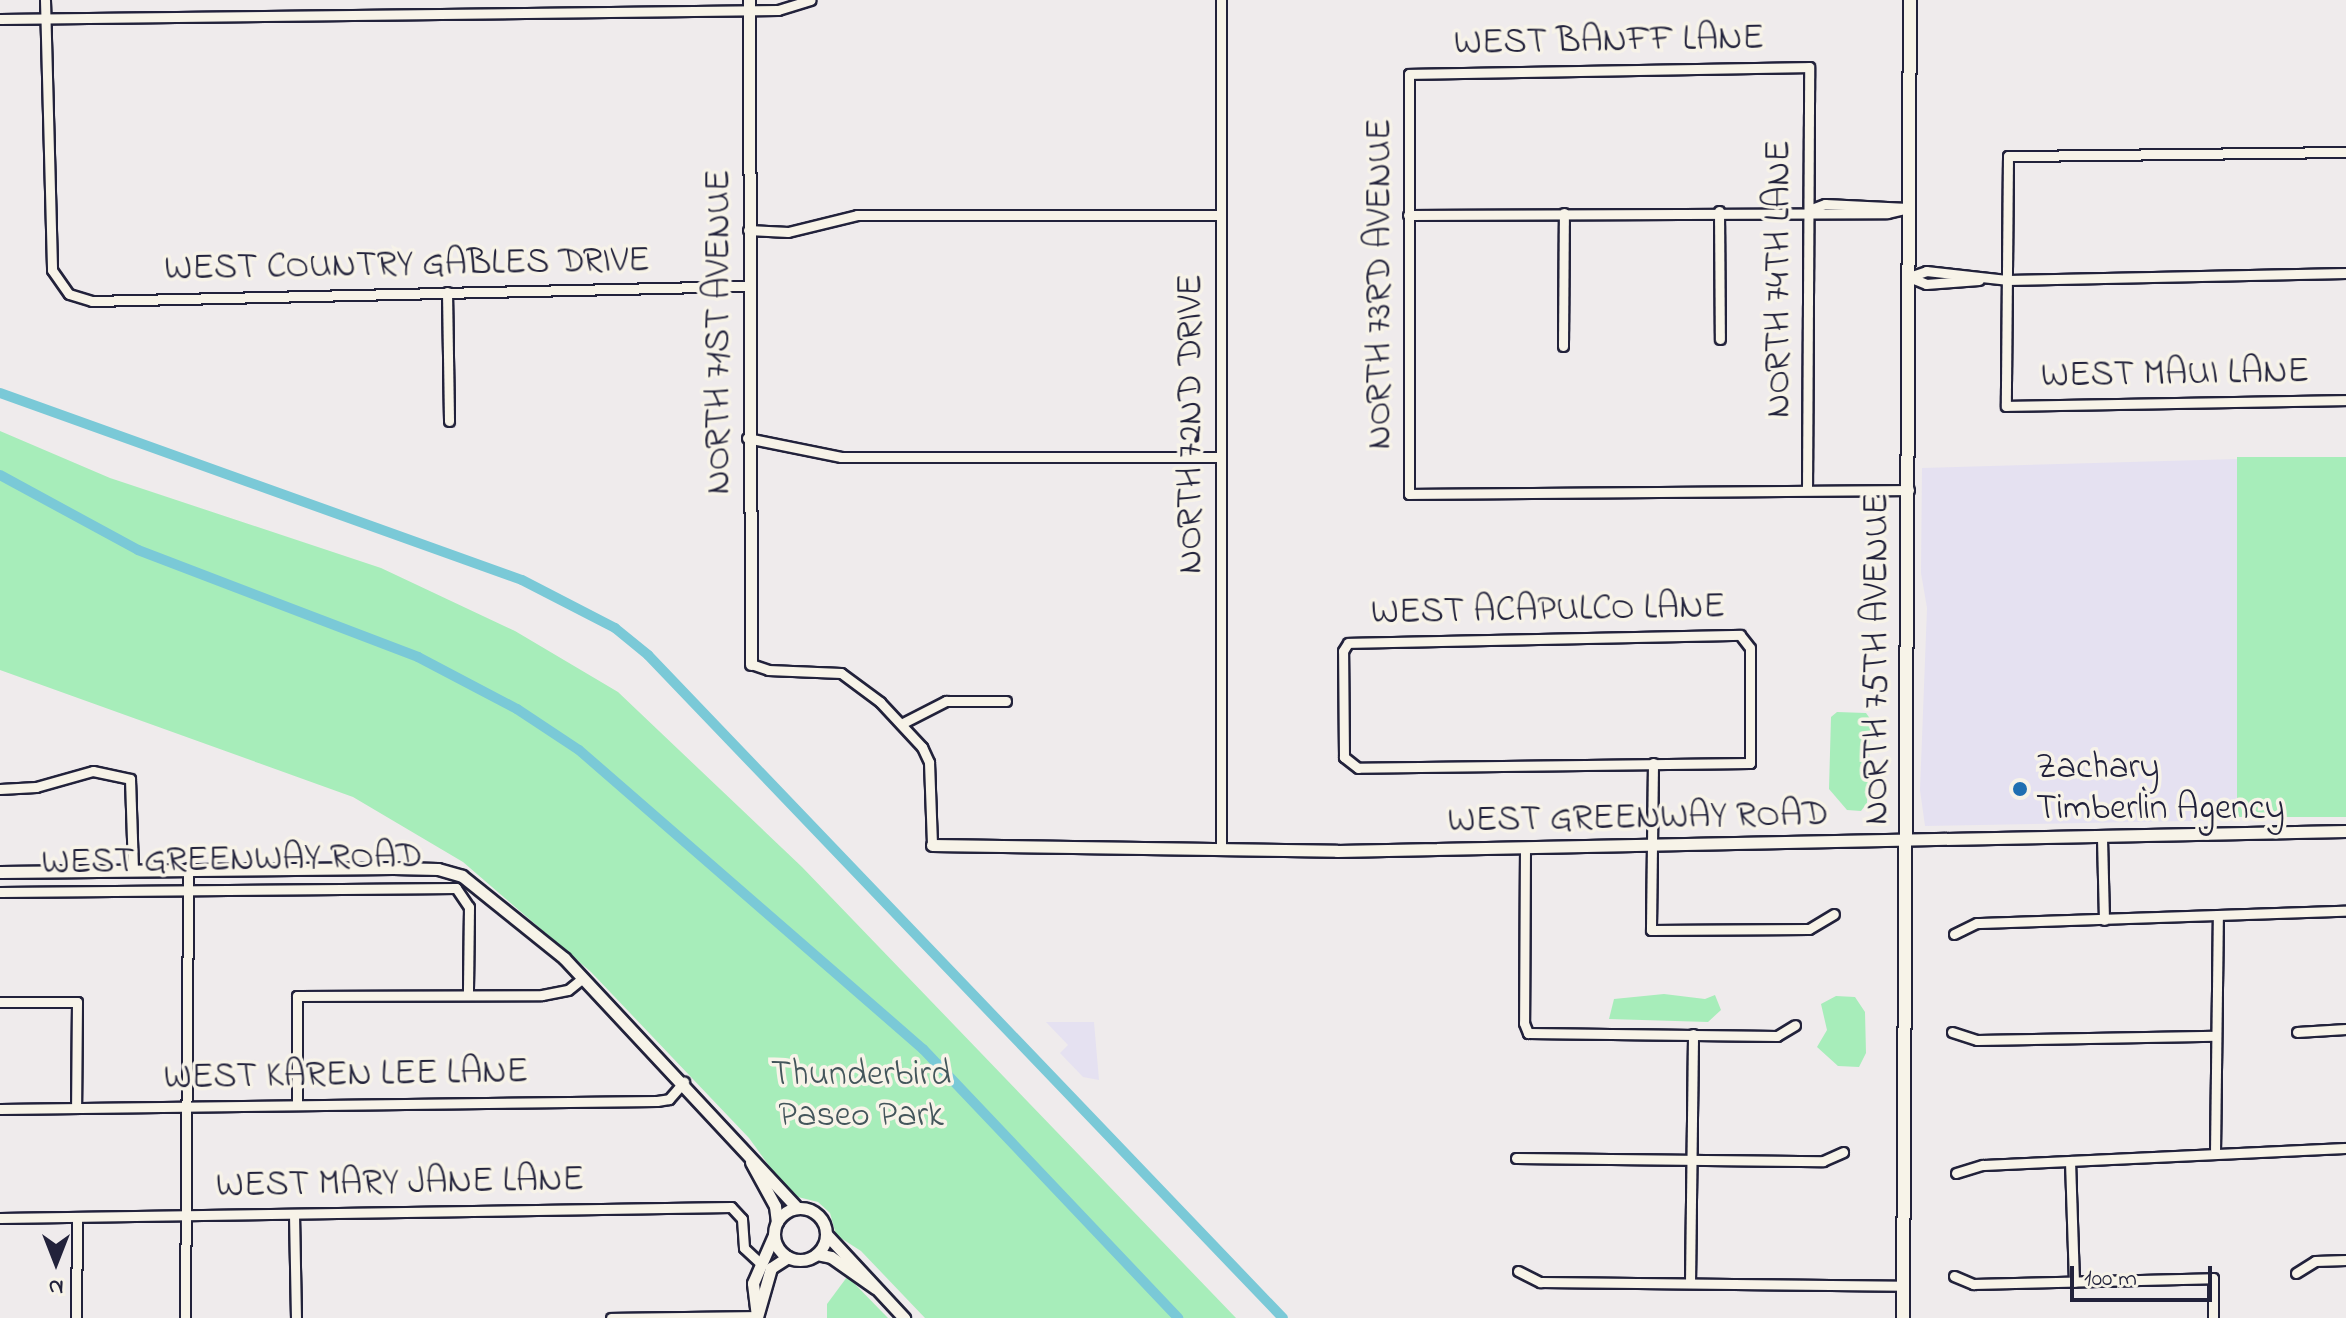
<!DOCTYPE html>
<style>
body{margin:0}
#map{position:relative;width:2346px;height:1318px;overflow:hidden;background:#efebec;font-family:"Indie Flower",sans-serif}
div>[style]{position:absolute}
.built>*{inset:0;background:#e5e1f1}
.green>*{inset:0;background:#a7edba;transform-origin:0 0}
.canal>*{height:10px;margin:-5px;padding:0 5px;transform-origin:5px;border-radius:5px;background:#7ac9d7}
.roads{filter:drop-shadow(2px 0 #22223b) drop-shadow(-2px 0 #22223b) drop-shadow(0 2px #22223b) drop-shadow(0 -2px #22223b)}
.minor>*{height:9px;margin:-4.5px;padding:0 4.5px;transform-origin:4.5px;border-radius:4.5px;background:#f7f3e8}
.tertiary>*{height:11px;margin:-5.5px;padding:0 5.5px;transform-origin:5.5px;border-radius:5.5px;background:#f7f3e8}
.tertiary>.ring{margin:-5.5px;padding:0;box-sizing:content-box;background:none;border:11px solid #f7f3e8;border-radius:50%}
.secondary>*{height:12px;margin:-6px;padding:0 6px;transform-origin:6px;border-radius:6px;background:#f7f3e8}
.dots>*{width:22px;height:22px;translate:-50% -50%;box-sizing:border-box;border:4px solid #f7f3e8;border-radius:50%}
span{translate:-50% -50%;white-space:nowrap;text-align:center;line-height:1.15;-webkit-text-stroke:7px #f7f3e8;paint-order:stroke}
.street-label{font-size:36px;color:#22223b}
.poi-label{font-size:36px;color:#22223b}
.left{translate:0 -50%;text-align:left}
.park-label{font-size:36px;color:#43555b}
.north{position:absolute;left:16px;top:1222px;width:80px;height:80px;-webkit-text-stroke:6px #f7f3e8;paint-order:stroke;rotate:180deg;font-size:22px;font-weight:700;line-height:32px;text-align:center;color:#22223b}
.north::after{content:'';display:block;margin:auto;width:28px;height:36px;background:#22223b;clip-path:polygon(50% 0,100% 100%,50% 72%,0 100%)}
.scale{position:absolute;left:2070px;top:1266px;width:142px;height:36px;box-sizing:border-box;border:4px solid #22223b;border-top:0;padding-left:10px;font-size:24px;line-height:28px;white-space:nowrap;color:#22223b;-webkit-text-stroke:6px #f7f3e8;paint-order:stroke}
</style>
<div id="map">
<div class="built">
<div style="clip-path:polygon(2237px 459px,2238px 820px,1925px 826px,1920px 790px,1927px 608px,1921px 573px,1922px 468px)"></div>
<div style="clip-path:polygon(1046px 1022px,1094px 1022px,1099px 1080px,1083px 1077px,1060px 1053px,1068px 1045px)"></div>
</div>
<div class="green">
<div style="clip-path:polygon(0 431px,110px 478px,381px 568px,515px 631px,618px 692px,802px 867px,1236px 1318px,925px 1318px,861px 1251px,836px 1235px,830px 1213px,818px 1202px,790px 1195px,749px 1138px,591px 972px,463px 862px,353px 797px,0 670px)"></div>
<div style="left:2346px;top:457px;width:360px;height:109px;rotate:90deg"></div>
<div style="clip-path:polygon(1837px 712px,1866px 713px,1871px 720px,1867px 803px,1861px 811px,1847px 810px,1829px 789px,1831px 717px)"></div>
<div style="clip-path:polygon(1664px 994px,1705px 999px,1715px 995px,1721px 1010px,1708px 1022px,1609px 1019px,1614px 999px)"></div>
<div style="clip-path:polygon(1836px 996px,1855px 997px,1865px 1012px,1866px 1053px,1859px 1067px,1838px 1066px,1817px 1047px,1827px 1030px,1821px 1004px)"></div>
<div style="clip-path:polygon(847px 1277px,848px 1277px,888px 1318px,827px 1318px,827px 1304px)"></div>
</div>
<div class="canal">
<div style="left:0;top:393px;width:554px;rotate:19.71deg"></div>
<div style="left:522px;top:580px;width:105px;rotate:27.3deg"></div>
<div style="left:615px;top:628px;width:43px;rotate:39.3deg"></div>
<div style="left:648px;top:655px;width:918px;rotate:46.24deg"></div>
<div style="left:0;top:475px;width:157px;rotate:28.5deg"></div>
<div style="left:138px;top:550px;width:300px;rotate:20.9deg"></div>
<div style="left:418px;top:657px;width:112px;rotate:27.7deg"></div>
<div style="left:517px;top:709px;width:74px;rotate:33.5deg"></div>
<div style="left:579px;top:750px;width:456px;rotate:41deg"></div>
<div style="left:923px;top:1049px;width:371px;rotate:46.5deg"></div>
</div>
<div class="roads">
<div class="minor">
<div style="left:45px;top:0;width:270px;rotate:88.5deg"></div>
<div style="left:52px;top:270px;width:29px;rotate:55deg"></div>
<div style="left:69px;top:294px;width:24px;rotate:17deg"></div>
<div style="left:92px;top:301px;width:655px;rotate:-1.31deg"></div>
<div style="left:0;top:19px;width:778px;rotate:-0.66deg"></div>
<div style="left:778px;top:10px;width:34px;rotate:-17deg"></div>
<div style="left:2346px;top:152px;width:338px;rotate:179.3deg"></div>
<div style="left:2008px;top:156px;width:250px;rotate:90.5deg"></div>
<div style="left:2006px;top:406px;width:340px;rotate:-1deg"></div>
<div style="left:1809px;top:210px;width:17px;rotate:-21deg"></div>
<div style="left:1825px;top:204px;width:83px;rotate:2.8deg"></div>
<div style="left:1719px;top:211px;width:128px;rotate:89.6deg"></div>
<div style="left:1408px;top:215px;width:479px;rotate:-0.2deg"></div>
<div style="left:1887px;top:213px;width:23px;rotate:-13deg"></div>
<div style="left:748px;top:230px;width:40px;rotate:2.9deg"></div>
<div style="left:788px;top:232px;width:71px;rotate:-13.8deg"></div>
<div style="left:857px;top:215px;width:364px"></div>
<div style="left:1909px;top:277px;width:18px;rotate:-19deg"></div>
<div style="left:1926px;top:271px;width:81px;rotate:6.3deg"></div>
<div style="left:2007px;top:280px;width:339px;rotate:-1.2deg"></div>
<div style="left:1909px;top:277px;width:18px;rotate:22deg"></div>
<div style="left:1926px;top:284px;width:53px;rotate:-4.3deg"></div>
<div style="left:447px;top:292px;width:129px;rotate:89.1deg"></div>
<div style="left:1563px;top:346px;width:133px;rotate:-89.6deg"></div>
<div style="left:747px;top:438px;width:96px;rotate:11.4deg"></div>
<div style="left:841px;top:457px;width:379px"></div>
<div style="left:1807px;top:490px;width:423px;rotate:-89.7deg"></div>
<div style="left:1809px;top:67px;width:400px;rotate:179deg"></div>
<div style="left:1409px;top:74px;width:420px;rotate:90deg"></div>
<div style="left:1409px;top:494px;width:500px;rotate:-0.46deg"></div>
<div style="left:1740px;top:635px;width:16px;rotate:52deg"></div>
<div style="left:1750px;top:648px;width:115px;rotate:90deg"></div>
<div style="left:1750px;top:763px;width:392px;rotate:179.3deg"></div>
<div style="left:1358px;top:768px;width:18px;rotate:-142deg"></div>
<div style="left:1344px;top:757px;width:106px;rotate:-90.5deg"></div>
<div style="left:1343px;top:651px;width:9px;rotate:-58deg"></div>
<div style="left:1348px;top:643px;width:392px;rotate:-1.2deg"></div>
<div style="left:751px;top:664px;width:18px;rotate:19deg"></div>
<div style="left:768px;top:670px;width:73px;rotate:2.4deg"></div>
<div style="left:841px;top:673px;width:49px;rotate:36.6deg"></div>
<div style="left:880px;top:702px;width:62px;rotate:47deg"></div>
<div style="left:922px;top:747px;width:17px;rotate:65deg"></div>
<div style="left:929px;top:762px;width:83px;rotate:87.9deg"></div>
<div style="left:901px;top:724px;width:51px;rotate:-27.1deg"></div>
<div style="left:946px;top:701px;width:60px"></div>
<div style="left:1653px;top:763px;width:167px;rotate:90.7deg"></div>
<div style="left:1651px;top:930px;width:158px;rotate:-0.4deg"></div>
<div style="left:1809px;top:929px;width:29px;rotate:-31deg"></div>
<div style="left:0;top:789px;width:36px;rotate:-3deg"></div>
<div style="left:36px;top:787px;width:59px;rotate:-15.7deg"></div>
<div style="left:93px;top:771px;width:38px;rotate:12deg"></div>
<div style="left:130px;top:779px;width:90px;rotate:88.1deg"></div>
<div style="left:2102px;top:838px;width:82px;rotate:88.6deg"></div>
<div style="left:1221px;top:847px;width:847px;rotate:-90deg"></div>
<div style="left:1525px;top:848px;width:175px;rotate:90.3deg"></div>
<div style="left:1524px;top:1023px;width:11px;rotate:68deg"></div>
<div style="left:1528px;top:1033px;width:249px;rotate:0.7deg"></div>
<div style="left:1777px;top:1036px;width:21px;rotate:-31deg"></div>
<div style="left:0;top:892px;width:456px;rotate:-0.5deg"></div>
<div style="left:456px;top:888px;width:23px;rotate:56deg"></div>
<div style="left:469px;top:907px;width:87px;rotate:90.7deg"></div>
<div style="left:1954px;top:934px;width:25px;rotate:-26deg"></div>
<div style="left:1977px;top:923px;width:369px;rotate:-1.9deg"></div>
<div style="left:0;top:1002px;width:77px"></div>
<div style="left:77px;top:1002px;width:105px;rotate:90.5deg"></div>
<div style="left:1952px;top:1032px;width:26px;rotate:18deg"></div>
<div style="left:1977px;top:1040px;width:239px;rotate:-1deg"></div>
<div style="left:2297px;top:1032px;width:49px;rotate:-3.5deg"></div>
<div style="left:297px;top:1105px;width:109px;rotate:-90deg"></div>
<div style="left:297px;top:996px;width:245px;rotate:-0.2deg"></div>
<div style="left:542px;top:995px;width:26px;rotate:-11deg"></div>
<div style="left:568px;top:990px;width:19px;rotate:-39deg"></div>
<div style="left:0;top:1109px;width:657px;rotate:-0.7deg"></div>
<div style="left:657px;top:1101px;width:12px;rotate:-9deg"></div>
<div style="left:669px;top:1099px;width:23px;rotate:-49deg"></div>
<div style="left:2215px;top:1153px;width:238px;rotate:-89.3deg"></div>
<div style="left:1516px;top:1158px;width:307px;rotate:0.6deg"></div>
<div style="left:1823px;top:1161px;width:22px;rotate:-24deg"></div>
<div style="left:2070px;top:1161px;width:121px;rotate:88.1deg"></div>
<div style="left:1956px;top:1173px;width:28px;rotate:-17deg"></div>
<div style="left:1983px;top:1165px;width:363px;rotate:-2.7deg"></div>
<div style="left:294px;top:1214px;width:104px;rotate:88.9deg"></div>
<div style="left:0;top:1218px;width:731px;rotate:-0.86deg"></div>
<div style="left:731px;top:1207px;width:16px;rotate:47deg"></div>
<div style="left:742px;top:1219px;width:29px;rotate:86deg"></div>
<div style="left:744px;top:1248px;width:22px;rotate:43deg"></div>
<div style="left:1518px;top:1271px;width:25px;rotate:27deg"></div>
<div style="left:1540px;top:1282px;width:363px;rotate:0.6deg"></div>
<div style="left:2296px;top:1273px;width:22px;rotate:-32deg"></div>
<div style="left:2315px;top:1261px;width:31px;rotate:-2deg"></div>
<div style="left:1954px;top:1276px;width:21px;rotate:23deg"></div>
<div style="left:1973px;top:1284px;width:240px;rotate:-1.4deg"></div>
<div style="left:2213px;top:1278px;width:40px;rotate:90deg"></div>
<div style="left:1690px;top:1283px;width:249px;rotate:-89.3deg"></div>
<div style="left:76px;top:1318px;width:101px;rotate:-89.4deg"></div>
<div style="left:185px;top:1318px;width:450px;rotate:-89.6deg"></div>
<div style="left:611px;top:1318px;width:146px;rotate:-0.8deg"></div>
</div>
<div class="tertiary">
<div style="left:749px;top:0;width:664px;rotate:89.83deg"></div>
<div style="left:932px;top:845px;width:405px;rotate:0.8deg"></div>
<div style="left:1337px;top:851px;width:1009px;rotate:-1.14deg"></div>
<div style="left:0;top:872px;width:393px;rotate:-0.6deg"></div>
<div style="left:393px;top:868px;width:45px;rotate:1.3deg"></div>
<div style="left:438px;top:869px;width:25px;rotate:16deg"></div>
<div style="left:462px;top:876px;width:131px;rotate:38.8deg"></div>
<div style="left:564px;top:958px;width:342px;rotate:47deg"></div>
<div style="left:751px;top:1162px;width:50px;rotate:61.4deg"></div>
<div style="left:775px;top:1206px;width:16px;rotate:83deg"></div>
<div class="ring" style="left:774px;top:1208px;width:41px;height:41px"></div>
<div style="left:826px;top:1234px;width:115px;rotate:47.1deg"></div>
<div style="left:817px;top:1254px;width:14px;rotate:12deg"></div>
<div style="left:831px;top:1257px;width:54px;rotate:35.2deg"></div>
<div style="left:757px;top:1316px;width:33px;rotate:-97deg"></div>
<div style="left:753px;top:1283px;width:52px;rotate:-66.4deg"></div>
<div style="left:757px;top:1317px;width:51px;rotate:-74.1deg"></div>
<div style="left:771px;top:1268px;width:20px;rotate:-33deg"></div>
</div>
<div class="secondary">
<div style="left:1903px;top:1318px;width:1318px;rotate:-89.7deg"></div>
</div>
</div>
<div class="dots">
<div style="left:2020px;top:789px;background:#1f6fb2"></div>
</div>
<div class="street-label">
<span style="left:1609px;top:42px;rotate:-1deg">WEST BANFF LANE</span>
<span style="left:407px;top:266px;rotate:-1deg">WEST COUNTRY GABLES DRIVE</span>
<span style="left:1780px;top:279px;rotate:-90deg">NORTH 74TH LANE</span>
<span style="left:1381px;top:284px;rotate:-90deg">NORTH 73RD AVENUE</span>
<span style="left:720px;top:332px;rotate:-90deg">NORTH 71ST AVENUE</span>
<span style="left:2175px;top:375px;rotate:-1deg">WEST MAUI LANE</span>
<span style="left:1192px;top:424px;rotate:-90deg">NORTH 72ND DRIVE</span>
<span style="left:1548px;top:611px;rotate:-1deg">WEST ACAPULCO LANE</span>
<span style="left:1878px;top:659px;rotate:-90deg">NORTH 75TH AVENUE</span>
<span style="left:1638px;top:819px;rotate:-1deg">WEST GREENWAY ROAD</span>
<span style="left:232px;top:861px;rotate:-1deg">WEST GREENWAY ROAD</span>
<span style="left:346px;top:1076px;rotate:-1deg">WEST KAREN LEE LANE</span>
<span style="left:400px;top:1184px;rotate:-1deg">WEST MARY JANE LANE</span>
</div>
<div class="poi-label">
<span class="left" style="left:2036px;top:789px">Zachary<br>Timberlin Agency</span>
</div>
<div class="park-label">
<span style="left:861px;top:1096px">Thunderbird<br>Paseo Park</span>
</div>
<div class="north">N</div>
<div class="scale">100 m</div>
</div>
